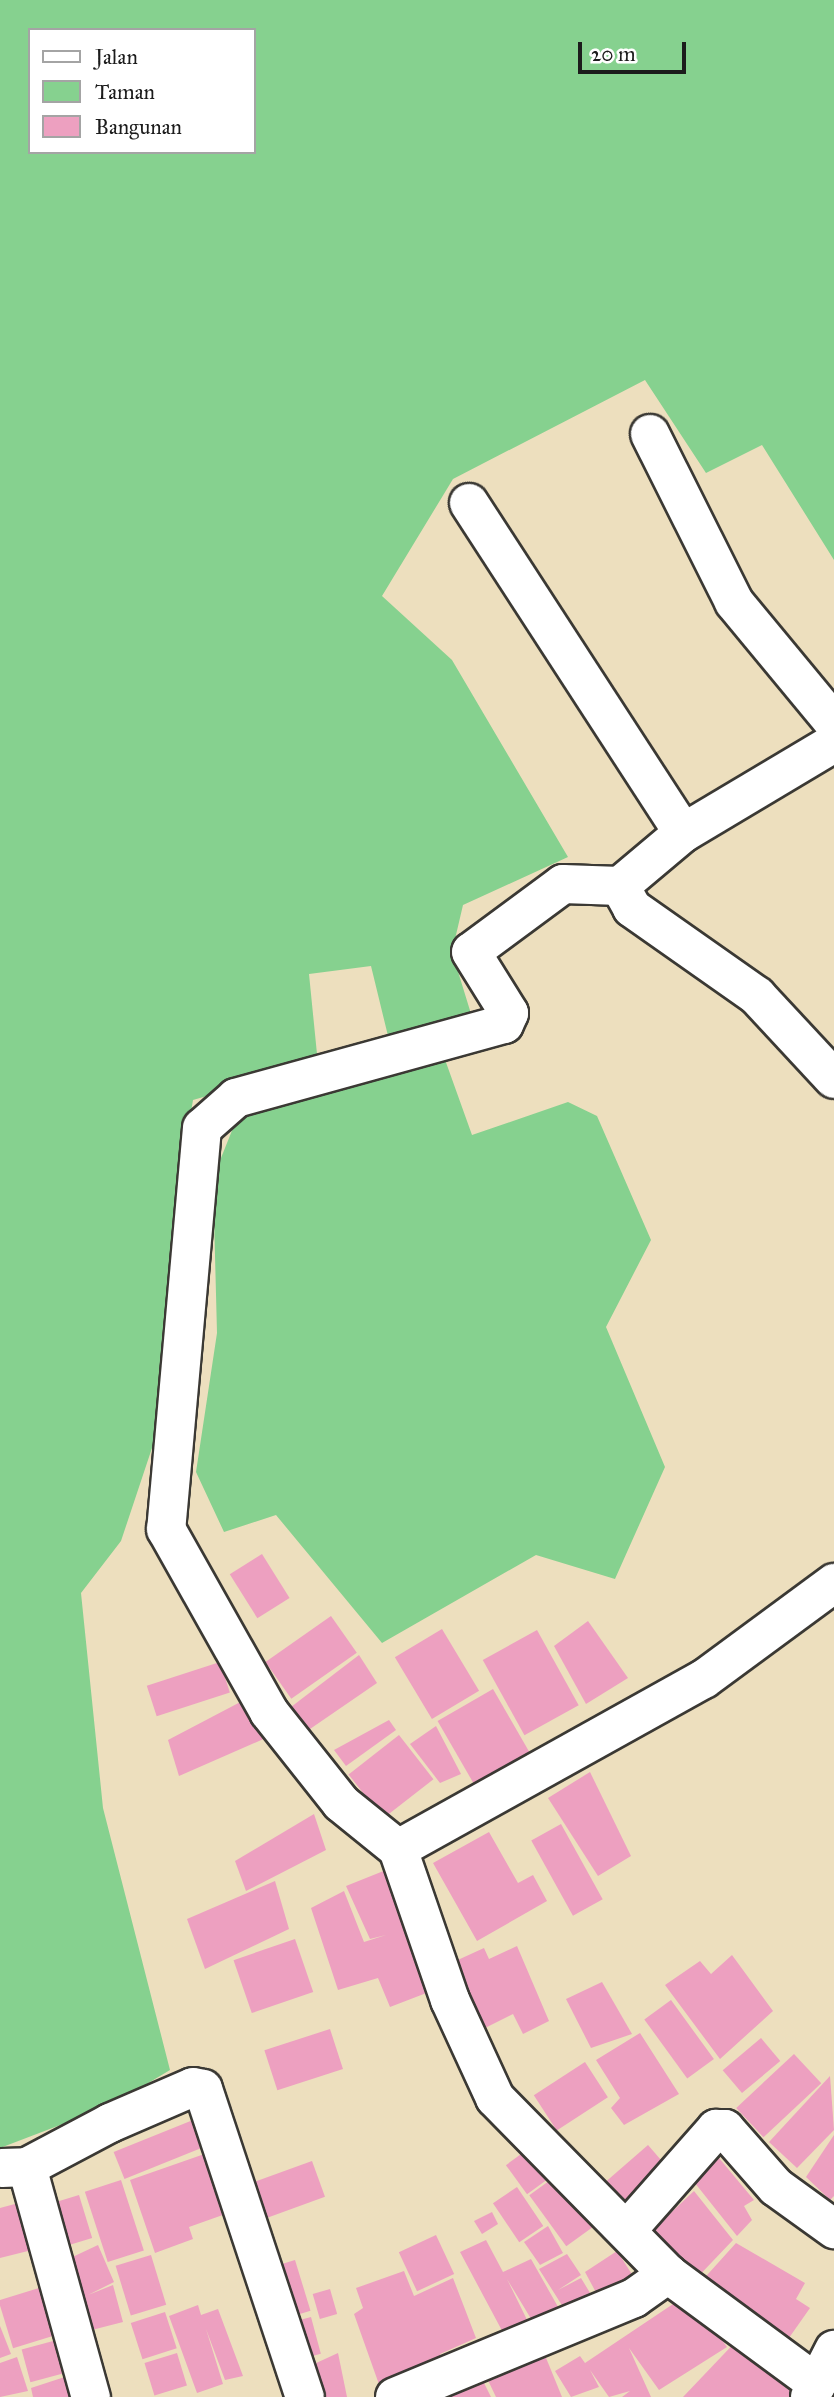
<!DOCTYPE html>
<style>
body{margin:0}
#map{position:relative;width:834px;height:2397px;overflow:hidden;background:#eddfbe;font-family:"IM FELL Great Primer",serif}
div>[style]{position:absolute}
.green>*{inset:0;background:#86d18f}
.building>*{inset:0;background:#eda0c0;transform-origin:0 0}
.roads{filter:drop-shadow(2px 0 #3b3934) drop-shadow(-2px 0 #3b3934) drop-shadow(0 2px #3b3934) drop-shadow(0 -2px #3b3934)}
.minor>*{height:38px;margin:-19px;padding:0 19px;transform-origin:19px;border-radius:19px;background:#fff}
span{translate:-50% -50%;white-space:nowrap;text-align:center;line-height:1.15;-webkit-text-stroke:5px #fff;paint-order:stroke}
.legend{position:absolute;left:28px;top:28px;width:228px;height:126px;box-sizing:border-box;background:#fff;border:2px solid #a4a4a4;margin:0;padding:9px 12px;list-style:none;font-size:21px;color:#1c1c1c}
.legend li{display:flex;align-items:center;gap:14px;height:35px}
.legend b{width:35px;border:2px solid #a4a4a4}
.scale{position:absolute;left:578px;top:42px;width:108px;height:32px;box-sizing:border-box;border:4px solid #1c1c1c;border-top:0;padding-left:9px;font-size:21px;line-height:24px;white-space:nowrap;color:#1c1c1c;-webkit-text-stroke:5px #fff;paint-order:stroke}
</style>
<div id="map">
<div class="green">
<div style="clip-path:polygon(evenodd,0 0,834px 0,834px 560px,762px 445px,706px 473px,645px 380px,453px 479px,382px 596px,452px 660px,568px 857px,463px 905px,452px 952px,472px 1017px,389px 1040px,371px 966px,309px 974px,318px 1064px,193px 1100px,181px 1171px,176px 1376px,121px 1541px,81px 1593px,103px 1808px,170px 2070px,110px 2106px,0 2148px,0 0,30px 30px,254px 30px,254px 152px,30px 152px,30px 30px)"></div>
<div style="clip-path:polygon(443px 1054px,472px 1135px,568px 1102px,597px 1116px,651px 1240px,606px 1327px,665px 1467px,615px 1579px,536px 1555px,382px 1643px,276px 1515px,224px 1532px,196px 1472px,217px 1333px,213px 1178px,237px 1118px)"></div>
</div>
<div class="building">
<div style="left:262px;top:1554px;width:52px;height:38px;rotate:58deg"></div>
<div style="left:331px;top:1616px;width:45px;height:80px;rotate:55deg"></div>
<div style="clip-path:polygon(588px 1621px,628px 1678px,586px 1704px,554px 1646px)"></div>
<div style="left:442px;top:1629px;width:72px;height:55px;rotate:59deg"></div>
<div style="left:537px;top:1630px;width:86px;height:62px;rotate:61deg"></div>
<div style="clip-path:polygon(359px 1655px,377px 1683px,310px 1729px,291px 1707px)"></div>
<div style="left:220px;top:1662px;width:32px;height:77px;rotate:72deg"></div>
<div style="left:493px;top:1689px;width:83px;height:64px;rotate:60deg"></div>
<div style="clip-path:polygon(248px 1698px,268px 1737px,179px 1776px,168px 1740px)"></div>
<div style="clip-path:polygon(389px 1720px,396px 1730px,346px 1766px,334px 1750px)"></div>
<div style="clip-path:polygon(436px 1726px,461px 1774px,440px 1783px,410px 1744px)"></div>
<div style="left:399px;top:1735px;width:56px;height:64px;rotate:52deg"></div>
<div style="clip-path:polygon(590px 1772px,631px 1856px,598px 1876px,548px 1798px)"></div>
<div style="clip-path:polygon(314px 1814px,326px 1850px,246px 1891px,235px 1861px)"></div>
<div style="left:561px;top:1824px;width:86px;height:34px;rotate:61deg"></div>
<div style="clip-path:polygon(489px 1832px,518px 1883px,533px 1875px,547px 1901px,477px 1941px,433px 1863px)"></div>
<div style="clip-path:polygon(386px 1870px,429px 1992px,390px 2007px,378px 1978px,338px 1990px,311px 1908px,344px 1891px,364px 1942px,386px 1935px,370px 1939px,346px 1886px)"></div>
<div style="clip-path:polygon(275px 1881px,289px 1929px,205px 1969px,187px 1919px)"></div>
<div style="left:295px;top:1939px;width:56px;height:65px;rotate:71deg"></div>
<div style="clip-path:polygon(517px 1946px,549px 2021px,523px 2034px,513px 2014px,477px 2032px,449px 1964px,484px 1948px,489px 1959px)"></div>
<div style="clip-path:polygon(732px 1955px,773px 2011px,720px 2059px,665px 1985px,700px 1961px,711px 1974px)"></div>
<div style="clip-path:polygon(602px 1982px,632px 2034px,591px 2048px,566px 1999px)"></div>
<div style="left:671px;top:2000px;width:73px;height:33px;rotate:54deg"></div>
<div style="left:330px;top:2029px;width:42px;height:69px;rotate:72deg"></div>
<div style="clip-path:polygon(640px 2033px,679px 2094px,624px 2125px,611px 2108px,620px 2098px,596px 2060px)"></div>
<div style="left:761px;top:2038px;width:30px;height:50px;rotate:50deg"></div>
<div style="left:794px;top:2054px;width:40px;height:79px;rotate:47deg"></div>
<div style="left:585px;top:2062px;width:42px;height:61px;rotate:57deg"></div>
<div style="clip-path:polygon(830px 2076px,834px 2130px,797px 2168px,769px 2142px)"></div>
<div style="left:198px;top:2118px;width:29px;height:91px;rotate:68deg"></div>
<div style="clip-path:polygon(834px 2135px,834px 2196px,830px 2200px,806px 2177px)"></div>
<div style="left:535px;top:2144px;width:36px;height:36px;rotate:54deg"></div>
<div style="left:648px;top:2145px;width:32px;height:64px;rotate:49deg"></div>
<div style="clip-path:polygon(213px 2151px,234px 2211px,189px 2227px,193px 2239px,155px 2253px,130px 2180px)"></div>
<div style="clip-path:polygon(697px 2151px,710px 2165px,719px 2158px,754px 2200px,744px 2206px,752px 2220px,737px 2236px,683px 2168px)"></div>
<div style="left:312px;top:2161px;width:38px;height:73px;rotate:70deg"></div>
<div style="left:560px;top:2173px;width:63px;height:38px;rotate:54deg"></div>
<div style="left:121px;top:2180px;width:74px;height:38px;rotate:72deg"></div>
<div style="left:517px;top:2187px;width:47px;height:29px;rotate:56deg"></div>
<div style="clip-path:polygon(694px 2191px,733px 2240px,692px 2283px,638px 2230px,653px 2212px,661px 2222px)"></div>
<div style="left:79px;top:2195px;width:45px;height:36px;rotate:73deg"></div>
<div style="clip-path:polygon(26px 2201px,40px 2248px,0 2258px,0 2208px)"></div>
<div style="clip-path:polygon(492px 2212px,498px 2224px,482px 2234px,474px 2221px)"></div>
<div style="clip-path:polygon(548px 2226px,563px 2253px,540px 2265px,524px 2242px)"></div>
<div style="left:436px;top:2235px;width:43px;height:41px;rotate:65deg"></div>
<div style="clip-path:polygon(486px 2240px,503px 2272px,531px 2259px,566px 2321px,539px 2332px,507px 2279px,532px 2330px,507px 2340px,460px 2252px)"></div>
<div style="clip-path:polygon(736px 2243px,805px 2283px,796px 2299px,810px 2308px,784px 2345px,699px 2284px)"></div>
<div style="clip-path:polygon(98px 2245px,114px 2282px,88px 2295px,113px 2285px,123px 2322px,84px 2332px,64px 2261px)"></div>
<div style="clip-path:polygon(617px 2251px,635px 2279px,599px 2298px,585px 2272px)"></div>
<div style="clip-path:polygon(567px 2254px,581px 2275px,558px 2290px,581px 2278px,598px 2306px,570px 2318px,539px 2269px)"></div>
<div style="left:151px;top:2255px;width:52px;height:37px;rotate:73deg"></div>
<div style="left:295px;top:2260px;width:53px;height:30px;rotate:73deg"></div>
<div style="clip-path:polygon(404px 2271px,414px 2296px,453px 2278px,476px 2338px,440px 2354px,444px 2365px,381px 2390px,354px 2314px,363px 2308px,356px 2288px)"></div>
<div style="left:52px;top:2284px;width:50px;height:56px;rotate:73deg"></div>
<div style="left:330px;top:2289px;width:26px;height:18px;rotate:74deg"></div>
<div style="clip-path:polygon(688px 2294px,727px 2347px,659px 2390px,629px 2348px,651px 2397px,622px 2397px,630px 2391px,609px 2397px,590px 2370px,599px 2387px,571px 2397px,555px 2371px,580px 2356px,585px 2363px)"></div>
<div style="clip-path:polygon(198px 2305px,201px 2315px,218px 2309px,243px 2376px,225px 2380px,206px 2329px,223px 2384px,197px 2393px,169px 2316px)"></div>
<div style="left:165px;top:2312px;width:38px;height:36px;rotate:72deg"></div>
<div style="left:311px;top:2317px;width:38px;height:25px;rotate:75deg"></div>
<div style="clip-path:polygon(0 2326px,11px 2354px,0 2358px)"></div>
<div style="clip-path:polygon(742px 2335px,799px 2390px,791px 2397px,683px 2397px)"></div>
<div style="left:68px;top:2337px;width:34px;height:48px;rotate:75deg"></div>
<div style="clip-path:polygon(542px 2348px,562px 2397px,496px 2397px,485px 2374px)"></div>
<div style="left:177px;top:2353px;width:34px;height:34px;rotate:73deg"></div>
<div style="clip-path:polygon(338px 2353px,347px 2397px,310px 2397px,301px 2370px)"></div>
<div style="clip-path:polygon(17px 2357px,28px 2391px,0 2397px,0 2363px)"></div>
<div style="clip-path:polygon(80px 2372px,87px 2397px,33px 2397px,31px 2388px)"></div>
<div style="clip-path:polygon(481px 2377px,491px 2397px,439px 2397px)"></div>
</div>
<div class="roads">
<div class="minor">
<div style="left:650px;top:434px;width:188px;rotate:63.4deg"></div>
<div style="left:734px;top:602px;width:157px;rotate:50.4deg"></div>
<div style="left:469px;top:503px;width:393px;rotate:57deg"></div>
<div style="left:834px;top:743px;width:176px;rotate:149.2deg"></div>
<div style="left:683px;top:833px;width:82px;rotate:139.9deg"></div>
<div style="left:620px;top:886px;width:25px;rotate:61deg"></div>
<div style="left:632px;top:908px;width:153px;rotate:35.1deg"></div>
<div style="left:757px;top:996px;width:113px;rotate:47.1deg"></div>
<div style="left:620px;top:886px;width:57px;rotate:-178deg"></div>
<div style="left:563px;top:884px;width:114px;rotate:143.5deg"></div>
<div style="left:471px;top:952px;width:72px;rotate:58.1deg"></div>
<div style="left:509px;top:1013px;width:12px;rotate:114deg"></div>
<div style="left:504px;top:1024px;width:278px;rotate:164.6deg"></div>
<div style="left:236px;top:1098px;width:45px;rotate:138.6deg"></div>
<div style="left:202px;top:1128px;width:403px;rotate:95.1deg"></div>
<div style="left:166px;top:1529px;width:210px;rotate:60.6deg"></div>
<div style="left:269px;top:1712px;width:116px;rotate:51.6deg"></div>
<div style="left:341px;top:1803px;width:73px;rotate:38.9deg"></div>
<div style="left:398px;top:1849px;width:160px;rotate:71deg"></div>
<div style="left:450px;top:2000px;width:108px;rotate:65.3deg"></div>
<div style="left:495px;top:2098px;width:247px;rotate:45.5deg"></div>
<div style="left:398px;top:1849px;width:350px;rotate:-29.1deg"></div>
<div style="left:704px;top:1679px;width:162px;rotate:-36.4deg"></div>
<div style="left:27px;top:2167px;width:94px;rotate:-27.9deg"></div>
<div style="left:110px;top:2123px;width:90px;rotate:-23.4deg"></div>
<div style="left:193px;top:2087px;width:10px;rotate:11deg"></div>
<div style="left:203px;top:2089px;width:324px;rotate:71.7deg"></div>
<div style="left:2px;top:2168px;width:25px;rotate:-2deg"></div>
<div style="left:27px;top:2167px;width:239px;rotate:74.5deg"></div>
<div style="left:627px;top:2230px;width:135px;rotate:-48.6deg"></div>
<div style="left:716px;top:2129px;width:9px"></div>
<div style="left:725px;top:2129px;width:77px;rotate:48.7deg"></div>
<div style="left:776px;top:2187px;width:72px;rotate:35.9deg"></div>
<div style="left:395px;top:2397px;width:259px;rotate:-22.5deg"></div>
<div style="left:634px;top:2298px;width:42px;rotate:-35.2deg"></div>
<div style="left:668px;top:2274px;width:185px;rotate:36.4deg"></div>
<div style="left:810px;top:2397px;width:53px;rotate:-62.9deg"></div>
</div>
</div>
<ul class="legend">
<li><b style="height:9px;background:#fff"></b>Jalan</li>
<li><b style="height:19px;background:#86d18f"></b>Taman</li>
<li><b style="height:19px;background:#eda0c0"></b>Bangunan</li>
</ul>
<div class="scale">20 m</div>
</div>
